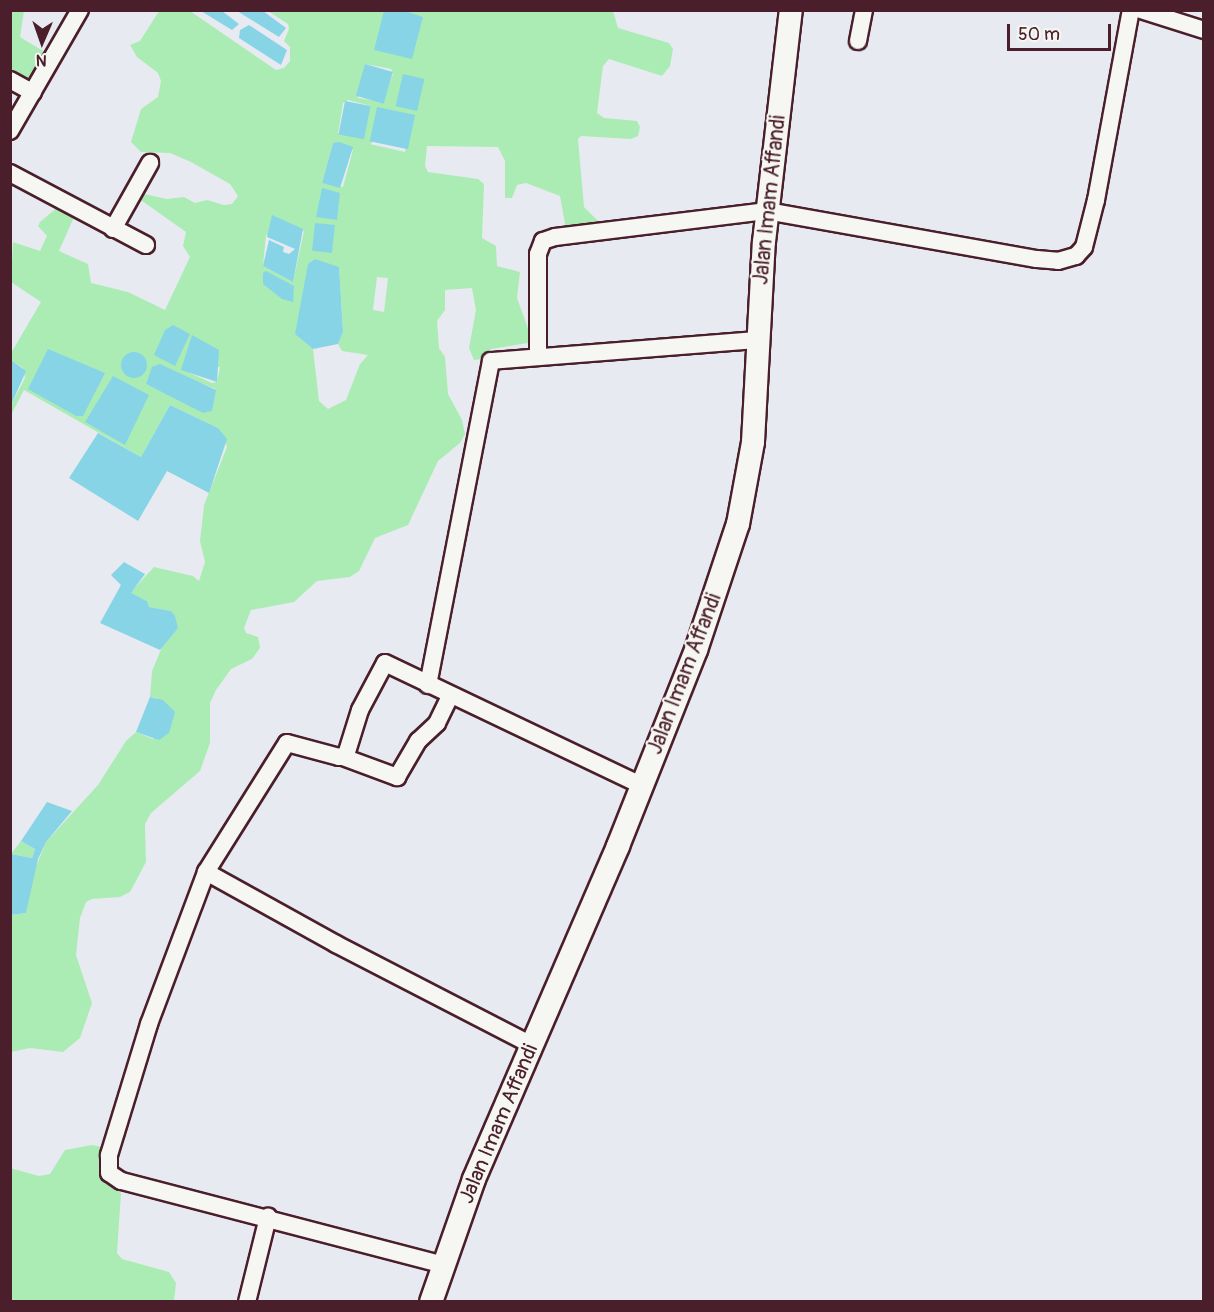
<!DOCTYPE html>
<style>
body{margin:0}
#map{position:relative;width:1214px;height:1312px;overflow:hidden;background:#e8eaf1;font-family:Pangolin,sans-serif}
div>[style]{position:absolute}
.green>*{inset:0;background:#abecb5}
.water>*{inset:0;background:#87d4e6;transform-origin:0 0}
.round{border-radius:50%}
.roads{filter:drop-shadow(2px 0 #4a1f2b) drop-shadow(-2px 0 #4a1f2b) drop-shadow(0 2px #4a1f2b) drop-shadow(0 -2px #4a1f2b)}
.street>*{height:16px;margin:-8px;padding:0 8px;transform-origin:8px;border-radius:8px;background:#f6f6f2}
.secondary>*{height:22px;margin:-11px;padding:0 11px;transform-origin:11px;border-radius:11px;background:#f6f6f2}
span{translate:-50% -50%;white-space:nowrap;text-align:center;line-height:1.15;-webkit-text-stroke:4.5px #f6f6f2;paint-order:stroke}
.street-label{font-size:21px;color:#4a1f2b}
.frame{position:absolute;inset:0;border:12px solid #4a1f2b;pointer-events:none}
.north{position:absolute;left:12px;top:12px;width:60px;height:60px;-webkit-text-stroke:4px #f6f6f2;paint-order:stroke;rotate:182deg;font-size:16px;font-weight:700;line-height:24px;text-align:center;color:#4a1f2b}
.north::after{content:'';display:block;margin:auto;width:21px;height:27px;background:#4a1f2b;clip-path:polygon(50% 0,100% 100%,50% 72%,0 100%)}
.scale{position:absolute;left:1007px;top:24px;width:104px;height:27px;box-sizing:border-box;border:3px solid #4a1f2b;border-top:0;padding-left:8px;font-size:18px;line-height:21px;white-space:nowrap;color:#4a1f2b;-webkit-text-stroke:4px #f6f6f2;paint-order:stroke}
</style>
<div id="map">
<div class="green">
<div style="clip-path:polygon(11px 11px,24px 11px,20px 37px,48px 54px,31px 84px,11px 76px)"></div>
<div style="clip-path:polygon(evenodd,159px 11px,190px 11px,276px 70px,284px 68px,290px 61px,290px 47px,284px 41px,289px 29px,288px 24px,268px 11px,613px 11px,618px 28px,669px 43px,673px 49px,670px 66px,662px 76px,609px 59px,603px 66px,597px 113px,604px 118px,637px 121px,640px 127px,638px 136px,631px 139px,581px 136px,578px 139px,584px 207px,600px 223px,566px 229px,560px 196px,526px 183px,517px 185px,512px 198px,505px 198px,505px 161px,498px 147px,427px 146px,425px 166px,428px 172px,478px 179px,484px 184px,482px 238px,496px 246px,497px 266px,520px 272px,517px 298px,529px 331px,528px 343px,491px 349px,483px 359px,474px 360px,469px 348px,476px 310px,472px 288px,445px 290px,445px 310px,437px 321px,439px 348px,445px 357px,448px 394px,462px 420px,465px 434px,460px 443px,438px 461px,408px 525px,375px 538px,359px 571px,350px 577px,317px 581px,294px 602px,251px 610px,244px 628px,246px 633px,258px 637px,260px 648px,252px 659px,231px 669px,216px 690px,210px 703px,210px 743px,200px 771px,151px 813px,145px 824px,146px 862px,130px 892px,120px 897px,92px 899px,86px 902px,80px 918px,76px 955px,92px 1003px,80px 1038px,63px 1052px,30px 1048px,11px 1052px,11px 915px,26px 913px,33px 874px,46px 842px,98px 785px,126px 741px,136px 732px,153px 739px,157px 698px,150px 697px,152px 671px,165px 640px,178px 628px,171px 611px,149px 607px,147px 601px,130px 593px,154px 567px,193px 576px,199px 581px,205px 562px,200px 541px,204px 505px,227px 447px,218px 428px,170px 405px,141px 457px,24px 390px,11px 415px,11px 405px,25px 378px,23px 368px,11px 360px,11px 353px,41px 302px,11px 282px,13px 242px,40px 251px,47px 236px,38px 226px,40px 222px,59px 206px,74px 217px,59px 251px,88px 264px,91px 283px,128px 292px,165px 310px,190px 257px,183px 246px,186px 232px,138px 198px,144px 194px,167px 199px,184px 197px,195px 203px,207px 200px,224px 205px,232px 204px,238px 196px,230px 184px,191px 162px,170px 153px,141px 152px,131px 142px,141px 109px,158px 97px,161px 81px,158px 73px,137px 57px,130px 45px,140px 41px,159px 11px,365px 64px,391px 69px,393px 74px,383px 102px,358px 98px,365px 64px,159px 11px,348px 100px,371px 106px,338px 134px,343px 103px,348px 100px,159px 11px,415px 116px,405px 152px,370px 144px,415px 116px,159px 11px,333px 143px,353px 150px,343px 187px,322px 183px,333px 143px,159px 11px,304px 231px,293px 282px,263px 266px,266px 235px,304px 231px,159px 11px,339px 267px,343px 332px,338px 344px,342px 351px,368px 355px,360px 364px,346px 400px,328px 409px,319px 401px,313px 349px,296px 334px,301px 308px,339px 267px,159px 11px,377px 277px,388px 278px,384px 312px,373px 310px,377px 277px,159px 11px,220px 367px,217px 382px,212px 383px,181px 369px,220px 367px,159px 11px,194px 381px,216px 389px,165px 393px,146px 384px,194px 381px)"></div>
<div style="clip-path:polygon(21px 841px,35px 849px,32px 858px,11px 854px)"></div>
<div style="clip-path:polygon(92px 1145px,102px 1147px,100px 1164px,105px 1178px,121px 1193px,117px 1253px,122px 1259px,169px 1272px,176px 1283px,174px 1301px,11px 1301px,10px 1168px,39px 1176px,50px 1174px,65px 1150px)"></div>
</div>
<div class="water">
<div style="clip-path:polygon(201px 11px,222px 11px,239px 24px,232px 30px)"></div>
<div style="clip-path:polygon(237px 11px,263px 11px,286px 28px,279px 37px)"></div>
<div style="clip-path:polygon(384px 11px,405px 11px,423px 17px,412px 59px,374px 50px)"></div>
<div style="clip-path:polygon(249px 25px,287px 50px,281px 65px,239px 38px,240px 30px)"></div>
<div style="left:365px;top:64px;width:29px;height:33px;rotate:16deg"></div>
<div style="left:403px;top:74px;width:22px;height:33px;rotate:13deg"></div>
<div style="left:345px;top:101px;width:26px;height:34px;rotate:11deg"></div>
<div style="left:377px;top:107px;width:39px;height:35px;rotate:12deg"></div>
<div style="clip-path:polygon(339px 142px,353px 147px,340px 188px,322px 183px,333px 143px)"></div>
<div style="clip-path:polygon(322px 188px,340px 193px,337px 220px,316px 217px)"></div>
<div style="clip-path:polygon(272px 215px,303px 229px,293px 282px,263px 266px,269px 240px,284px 247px,283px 252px,289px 254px,295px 249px,267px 237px)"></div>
<div style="left:315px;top:223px;width:20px;height:28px;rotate:6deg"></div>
<div style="clip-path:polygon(315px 259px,339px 267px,343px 332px,338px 344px,313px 349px,295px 334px,308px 264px)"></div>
<div style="clip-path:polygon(266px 271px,294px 286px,293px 302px,282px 299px,263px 284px,263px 273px)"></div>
<div style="clip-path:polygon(173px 325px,190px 334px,175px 366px,154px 355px,165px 330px)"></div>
<div style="clip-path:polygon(192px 335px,219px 350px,217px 382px,181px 370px)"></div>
<div style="clip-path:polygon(48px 349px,105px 373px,83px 416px,76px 416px,28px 389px)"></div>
<div class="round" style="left:121px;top:352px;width:26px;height:26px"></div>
<div style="clip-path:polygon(11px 360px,26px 371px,11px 405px)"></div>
<div style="clip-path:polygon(160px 364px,216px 390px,212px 411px,203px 413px,146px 384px,152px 367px)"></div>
<div style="clip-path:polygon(113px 376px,149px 395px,125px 445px,85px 422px)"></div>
<div style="clip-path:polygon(170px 405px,218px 428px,227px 439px,209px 493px,167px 471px,138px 521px,69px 478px,98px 433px,141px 457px)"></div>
<div style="clip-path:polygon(124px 562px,145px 574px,131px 593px,147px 601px,149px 607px,171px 611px,175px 616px,178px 628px,160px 650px,100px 623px,121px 585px,111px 575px)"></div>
<div style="clip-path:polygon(150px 697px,163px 700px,175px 712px,169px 733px,159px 740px,136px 732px)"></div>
<div style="clip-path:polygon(47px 802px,72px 811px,46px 842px,38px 859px,26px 913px,11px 915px,11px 854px,32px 858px,35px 849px,21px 841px)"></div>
</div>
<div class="roads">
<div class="street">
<div style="left:1141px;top:10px;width:66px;rotate:17.6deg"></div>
<div style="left:858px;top:41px;width:32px;rotate:-79deg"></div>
<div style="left:10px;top:80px;width:26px;rotate:29deg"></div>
<div style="left:10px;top:131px;width:140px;rotate:-60deg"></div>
<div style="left:10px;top:173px;width:154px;rotate:27.9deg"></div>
<div style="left:113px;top:229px;width:76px;rotate:-60.7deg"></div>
<div style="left:538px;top:354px;width:100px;rotate:-90deg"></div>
<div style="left:538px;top:254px;width:14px;rotate:-69deg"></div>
<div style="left:543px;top:241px;width:13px;rotate:-18deg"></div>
<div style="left:555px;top:237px;width:214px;rotate:-7deg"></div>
<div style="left:767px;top:211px;width:274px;rotate:10.1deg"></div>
<div style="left:1037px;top:259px;width:21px;rotate:5deg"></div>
<div style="left:1058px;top:261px;width:19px;rotate:-16deg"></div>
<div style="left:1076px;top:256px;width:12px;rotate:-48deg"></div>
<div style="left:1084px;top:247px;width:49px;rotate:-75.7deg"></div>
<div style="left:1096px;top:200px;width:193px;rotate:-79.6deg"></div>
<div style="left:428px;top:685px;width:330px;rotate:-79deg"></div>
<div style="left:491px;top:361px;width:268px;rotate:-4.5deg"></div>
<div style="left:343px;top:757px;width:58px;rotate:20.3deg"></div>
<div style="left:397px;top:777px;width:42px;rotate:-59.7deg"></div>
<div style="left:418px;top:741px;width:26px;rotate:-43deg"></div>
<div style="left:437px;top:723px;width:30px;rotate:-64deg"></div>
<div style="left:206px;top:872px;width:149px;rotate:29deg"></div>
<div style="left:336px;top:944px;width:220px;rotate:27.3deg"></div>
<div style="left:444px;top:1265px;width:334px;rotate:-165.4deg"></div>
<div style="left:121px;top:1181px;width:14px;rotate:-146deg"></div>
<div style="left:109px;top:1173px;width:18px;rotate:-90deg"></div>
<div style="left:109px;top:1155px;width:137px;rotate:-73deg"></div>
<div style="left:149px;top:1024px;width:162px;rotate:-69.4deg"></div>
<div style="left:206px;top:872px;width:152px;rotate:-57.9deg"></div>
<div style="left:287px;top:743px;width:54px;rotate:15.1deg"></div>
<div style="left:339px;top:757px;width:7px;rotate:-16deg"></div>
<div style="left:346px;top:755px;width:47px;rotate:-72.7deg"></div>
<div style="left:360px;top:710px;width:53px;rotate:-62deg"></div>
<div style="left:385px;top:663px;width:284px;rotate:25.5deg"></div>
<div style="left:247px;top:1302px;width:88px;rotate:-76.1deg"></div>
</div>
<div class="secondary">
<div style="left:431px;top:1302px;width:130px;rotate:-70.7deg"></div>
<div style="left:474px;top:1179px;width:363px;rotate:-66.6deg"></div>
<div style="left:618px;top:846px;width:211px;rotate:-68.3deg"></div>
<div style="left:696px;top:650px;width:133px;rotate:-71.6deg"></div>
<div style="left:738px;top:524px;width:83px;rotate:-79.6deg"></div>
<div style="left:753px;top:442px;width:200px;rotate:-86.9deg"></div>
<div style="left:764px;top:242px;width:234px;rotate:-83.4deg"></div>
</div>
</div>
<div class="street-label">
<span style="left:770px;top:200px;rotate:-84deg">Jalan Imam Affandi</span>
<span style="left:685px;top:674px;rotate:-69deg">Jalan Imam Affandi</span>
<span style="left:499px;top:1124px;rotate:-67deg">Jalan Imam Affandi</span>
</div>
<div class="frame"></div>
<div class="north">N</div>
<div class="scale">50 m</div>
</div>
